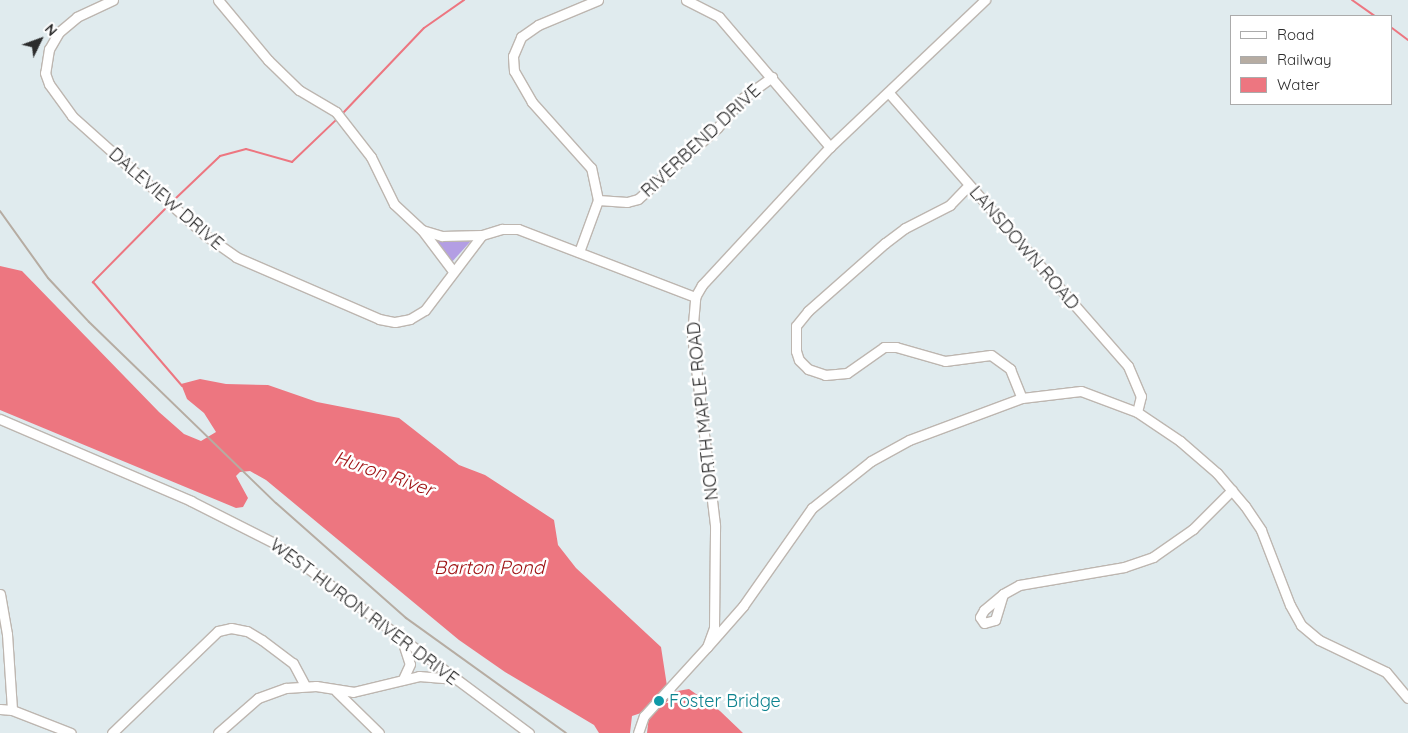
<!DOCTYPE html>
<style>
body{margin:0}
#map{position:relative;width:1408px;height:733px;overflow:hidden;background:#e0ebee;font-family:Quicksand,sans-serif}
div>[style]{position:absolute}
.green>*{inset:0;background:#b39ee3}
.water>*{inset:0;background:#ed7680}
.stream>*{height:2px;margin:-1px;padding:0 1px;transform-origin:1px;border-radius:1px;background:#ed7680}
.roads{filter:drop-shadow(1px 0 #bdb6b0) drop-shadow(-1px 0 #bdb6b0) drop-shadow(0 1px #bdb6b0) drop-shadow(0 -1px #bdb6b0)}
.minor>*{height:9px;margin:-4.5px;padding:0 4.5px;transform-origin:4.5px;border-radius:4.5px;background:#fff}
.rail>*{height:2px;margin:-1px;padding:0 1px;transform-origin:1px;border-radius:1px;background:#b6aca2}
.dots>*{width:14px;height:14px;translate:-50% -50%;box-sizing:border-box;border:2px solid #fff;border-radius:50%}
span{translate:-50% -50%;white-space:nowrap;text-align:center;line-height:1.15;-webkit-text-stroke:5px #fff;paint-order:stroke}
.street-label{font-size:18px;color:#2d2d2d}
.culture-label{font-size:18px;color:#0d838f}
.left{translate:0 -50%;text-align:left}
.water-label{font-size:19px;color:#9d1011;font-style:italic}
.legend{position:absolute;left:1230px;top:15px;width:162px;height:90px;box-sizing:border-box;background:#fff;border:1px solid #ababab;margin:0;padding:6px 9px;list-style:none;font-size:15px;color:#2d2d2d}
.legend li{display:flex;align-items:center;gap:10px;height:25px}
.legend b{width:25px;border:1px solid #ababab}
.north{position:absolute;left:15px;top:15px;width:50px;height:50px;-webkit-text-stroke:4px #fff;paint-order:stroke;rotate:48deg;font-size:14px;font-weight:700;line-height:20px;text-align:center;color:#2d2d2d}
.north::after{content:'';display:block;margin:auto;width:18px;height:22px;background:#2d2d2d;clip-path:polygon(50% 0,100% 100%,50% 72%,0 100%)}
</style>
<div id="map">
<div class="green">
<div style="clip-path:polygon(437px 237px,469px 239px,470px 242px,451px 263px,435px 241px)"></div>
</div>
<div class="water">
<div style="clip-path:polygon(0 266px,22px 271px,159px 412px,184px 434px,201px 441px,216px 432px,204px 413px,187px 399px,181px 384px,200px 379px,226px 384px,268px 385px,317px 402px,399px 418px,459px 465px,485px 475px,554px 520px,558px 545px,576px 568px,661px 647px,667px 686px,672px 692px,689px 689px,720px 711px,743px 733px,647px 733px,649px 716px,644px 712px,632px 716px,630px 733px,599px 733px,594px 725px,505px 672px,459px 640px,266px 480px,250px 471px,240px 472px,236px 476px,248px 498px,243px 507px,236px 508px,0 410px)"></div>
</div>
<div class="stream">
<div style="left:1352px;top:0;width:28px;rotate:35deg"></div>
<div style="left:1392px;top:28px;width:20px;rotate:37deg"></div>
<div style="left:343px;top:113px;width:117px;rotate:-46.4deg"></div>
<div style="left:424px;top:28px;width:49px;rotate:-35deg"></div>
<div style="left:175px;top:199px;width:62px;rotate:-43.7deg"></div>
<div style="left:220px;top:156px;width:27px;rotate:-15deg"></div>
<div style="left:246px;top:149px;width:48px;rotate:15.8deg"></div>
<div style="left:292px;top:162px;width:61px;rotate:-43.7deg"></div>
<div style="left:165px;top:209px;width:103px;rotate:134.6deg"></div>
<div style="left:93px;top:282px;width:137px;rotate:49.4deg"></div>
</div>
<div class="roads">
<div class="minor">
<div style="left:113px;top:0;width:40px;rotate:155deg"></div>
<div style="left:77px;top:17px;width:23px;rotate:140deg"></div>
<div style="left:59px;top:32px;width:20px;rotate:120deg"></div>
<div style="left:49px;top:49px;width:24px;rotate:99deg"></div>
<div style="left:45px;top:73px;width:12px;rotate:70deg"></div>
<div style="left:49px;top:84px;width:39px;rotate:54deg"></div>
<div style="left:72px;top:116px;width:178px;rotate:41.8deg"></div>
<div style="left:205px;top:235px;width:38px;rotate:35deg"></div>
<div style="left:236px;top:257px;width:156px;rotate:23.4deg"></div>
<div style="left:379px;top:319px;width:16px;rotate:11deg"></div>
<div style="left:395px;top:322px;width:15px;rotate:-11deg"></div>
<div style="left:410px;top:319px;width:17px;rotate:-31deg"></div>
<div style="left:425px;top:310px;width:94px;rotate:-52.8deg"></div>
<div style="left:482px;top:235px;width:21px;rotate:-17deg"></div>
<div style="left:502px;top:229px;width:16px"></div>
<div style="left:518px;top:229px;width:190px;rotate:21deg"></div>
<div style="left:218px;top:0;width:78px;rotate:50.2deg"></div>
<div style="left:268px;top:60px;width:43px;rotate:44.1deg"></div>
<div style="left:299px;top:90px;width:43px;rotate:30.7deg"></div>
<div style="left:336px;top:112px;width:57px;rotate:52.1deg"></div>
<div style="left:371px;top:157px;width:52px;rotate:63.9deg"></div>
<div style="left:394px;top:204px;width:38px;rotate:43deg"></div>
<div style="left:422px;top:230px;width:51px;rotate:52.9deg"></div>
<div style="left:686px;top:0;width:37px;rotate:27deg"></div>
<div style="left:719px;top:17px;width:171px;rotate:49.5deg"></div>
<div style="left:889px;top:93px;width:363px;rotate:48.8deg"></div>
<div style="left:1128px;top:366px;width:33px;rotate:67deg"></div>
<div style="left:1141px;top:396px;width:16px;rotate:104deg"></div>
<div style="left:969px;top:185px;width:28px;rotate:134deg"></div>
<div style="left:950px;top:205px;width:51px;rotate:152.9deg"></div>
<div style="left:905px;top:228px;width:25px;rotate:143deg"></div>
<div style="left:885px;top:243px;width:103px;rotate:138.6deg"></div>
<div style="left:808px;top:311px;width:19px;rotate:129deg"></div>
<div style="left:796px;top:326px;width:25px;rotate:90deg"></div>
<div style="left:796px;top:351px;width:9px;rotate:72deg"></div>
<div style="left:799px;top:360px;width:13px;rotate:45deg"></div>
<div style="left:808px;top:369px;width:18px;rotate:19deg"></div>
<div style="left:825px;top:375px;width:22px;rotate:-5deg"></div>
<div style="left:847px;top:373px;width:45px;rotate:-35.1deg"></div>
<div style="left:884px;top:347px;width:12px"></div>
<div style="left:896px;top:347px;width:51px;rotate:15.9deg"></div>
<div style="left:945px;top:361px;width:46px;rotate:-7.4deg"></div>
<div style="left:991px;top:355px;width:24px;rotate:36deg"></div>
<div style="left:1010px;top:369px;width:31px;rotate:68deg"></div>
<div style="left:598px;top:200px;width:29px;rotate:4deg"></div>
<div style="left:627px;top:202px;width:11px;rotate:-15deg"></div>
<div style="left:638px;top:199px;width:106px;rotate:-41.9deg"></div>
<div style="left:717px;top:128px;width:40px;rotate:-49deg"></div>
<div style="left:743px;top:98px;width:36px;rotate:-36deg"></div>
<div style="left:422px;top:230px;width:21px;rotate:17deg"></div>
<div style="left:442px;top:236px;width:40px;rotate:-1.4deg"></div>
<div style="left:579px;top:252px;width:55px;rotate:-69.9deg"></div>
<div style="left:598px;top:200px;width:33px;rotate:-102deg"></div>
<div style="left:591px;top:168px;width:89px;rotate:-131.8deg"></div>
<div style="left:532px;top:102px;width:36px;rotate:-120deg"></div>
<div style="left:514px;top:71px;width:15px;rotate:-94deg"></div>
<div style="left:513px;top:56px;width:21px;rotate:-67deg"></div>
<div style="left:521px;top:37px;width:21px;rotate:-35deg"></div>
<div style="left:538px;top:25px;width:65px;rotate:-22.6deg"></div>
<div style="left:0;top:419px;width:208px;rotate:23.2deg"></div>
<div style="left:191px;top:501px;width:93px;rotate:26.8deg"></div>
<div style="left:274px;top:543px;width:318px;rotate:36.7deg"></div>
<div style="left:0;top:594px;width:41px;rotate:80.1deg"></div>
<div style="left:7px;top:634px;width:76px;rotate:86.2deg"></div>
<div style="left:1003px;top:594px;width:27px;rotate:107deg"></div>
<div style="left:995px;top:620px;width:11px;rotate:165deg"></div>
<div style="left:984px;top:623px;width:7px;rotate:-124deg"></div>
<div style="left:980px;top:617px;width:8px;rotate:-60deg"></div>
<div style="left:984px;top:610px;width:25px;rotate:-40deg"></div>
<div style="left:1003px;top:594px;width:18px;rotate:-29deg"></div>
<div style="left:1019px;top:585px;width:107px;rotate:-9.7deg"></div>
<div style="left:1124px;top:567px;width:31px;rotate:-19deg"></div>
<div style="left:1153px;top:557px;width:49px;rotate:-35deg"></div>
<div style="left:1193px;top:529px;width:55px;rotate:-45deg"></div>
<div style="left:402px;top:640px;width:25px;rotate:72deg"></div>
<div style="left:410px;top:664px;width:17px;rotate:115deg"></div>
<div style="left:707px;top:647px;width:55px;rotate:-48.7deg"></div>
<div style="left:743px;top:606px;width:120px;rotate:-54.9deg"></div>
<div style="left:812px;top:508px;width:75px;rotate:-38.5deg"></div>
<div style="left:871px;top:461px;width:43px;rotate:-28.9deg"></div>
<div style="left:909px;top:440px;width:121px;rotate:-20.4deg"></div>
<div style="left:1022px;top:398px;width:59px;rotate:-6.8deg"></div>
<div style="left:1081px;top:391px;width:60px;rotate:20.6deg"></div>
<div style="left:1137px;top:412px;width:52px;rotate:34deg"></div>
<div style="left:1180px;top:441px;width:49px;rotate:40.9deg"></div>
<div style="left:1217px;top:473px;width:43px;rotate:49.7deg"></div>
<div style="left:1245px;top:506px;width:29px;rotate:56deg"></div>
<div style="left:1261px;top:530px;width:80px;rotate:68.9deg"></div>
<div style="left:1290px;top:605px;width:23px;rotate:61deg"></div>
<div style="left:1301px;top:625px;width:23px;rotate:40deg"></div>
<div style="left:1319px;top:640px;width:74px;rotate:25.5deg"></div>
<div style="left:1386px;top:672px;width:34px;rotate:50deg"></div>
<div style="left:336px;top:691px;width:60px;rotate:44.3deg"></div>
<div style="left:0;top:709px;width:12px;rotate:5deg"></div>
<div style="left:12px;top:710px;width:63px;rotate:21.3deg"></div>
<div style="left:112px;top:733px;width:147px;rotate:-43.9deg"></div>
<div style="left:218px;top:631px;width:13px;rotate:-13deg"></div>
<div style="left:231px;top:628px;width:16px;rotate:11deg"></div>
<div style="left:247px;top:631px;width:17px;rotate:31deg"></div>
<div style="left:262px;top:640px;width:39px;rotate:37deg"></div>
<div style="left:293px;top:663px;width:26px;rotate:62deg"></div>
<div style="left:218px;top:733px;width:53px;rotate:-41.2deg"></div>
<div style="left:258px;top:698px;width:30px;rotate:-20deg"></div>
<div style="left:286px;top:688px;width:30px;rotate:-4deg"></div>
<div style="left:316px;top:686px;width:37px;rotate:9deg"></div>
<div style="left:353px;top:692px;width:68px;rotate:-13.6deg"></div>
<div style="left:419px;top:676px;width:33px;rotate:5deg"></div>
<div style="left:638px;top:733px;width:18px;rotate:-71deg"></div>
<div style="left:644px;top:716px;width:93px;rotate:-47.6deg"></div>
<div style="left:707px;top:647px;width:20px;rotate:-70deg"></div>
<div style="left:714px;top:628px;width:103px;rotate:-89.4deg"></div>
<div style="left:715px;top:525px;width:191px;rotate:-96.9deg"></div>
<div style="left:692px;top:335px;width:38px;rotate:-85deg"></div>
<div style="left:695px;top:297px;width:14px;rotate:-60deg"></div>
<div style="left:702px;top:285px;width:188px;rotate:-47.2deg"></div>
<div style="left:830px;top:147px;width:214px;rotate:-43.5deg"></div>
</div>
</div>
<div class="rail">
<div style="left:0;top:211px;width:82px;rotate:54.4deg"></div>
<div style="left:48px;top:278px;width:60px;rotate:47deg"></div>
<div style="left:89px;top:322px;width:260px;rotate:44.1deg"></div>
<div style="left:276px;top:503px;width:174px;rotate:41.5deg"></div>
<div style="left:406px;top:618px;width:197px;rotate:35.7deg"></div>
</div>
<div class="dots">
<div style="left:659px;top:701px;background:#0f9aa8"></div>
</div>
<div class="street-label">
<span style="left:701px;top:141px;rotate:-43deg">RIVERBEND DRIVE</span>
<span style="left:166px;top:199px;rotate:41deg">DALEVIEW DRIVE</span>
<span style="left:1024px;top:248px;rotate:49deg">LANSDOWN ROAD</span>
<span style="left:703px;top:411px;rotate:-96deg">NORTH MAPLE ROAD</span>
<span style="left:364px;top:612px;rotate:37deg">WEST HURON RIVER DRIVE</span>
</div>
<div class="culture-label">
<span class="left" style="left:669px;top:701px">Foster Bridge</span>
</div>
<div class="water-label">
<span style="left:384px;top:474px;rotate:19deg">Huron River</span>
<span style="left:489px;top:568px">Barton Pond</span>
</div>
<ul class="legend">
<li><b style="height:6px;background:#fff"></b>Road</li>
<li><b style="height:6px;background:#b6aca2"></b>Railway</li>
<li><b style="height:14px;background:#ed7680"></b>Water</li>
</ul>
<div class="north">N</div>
</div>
